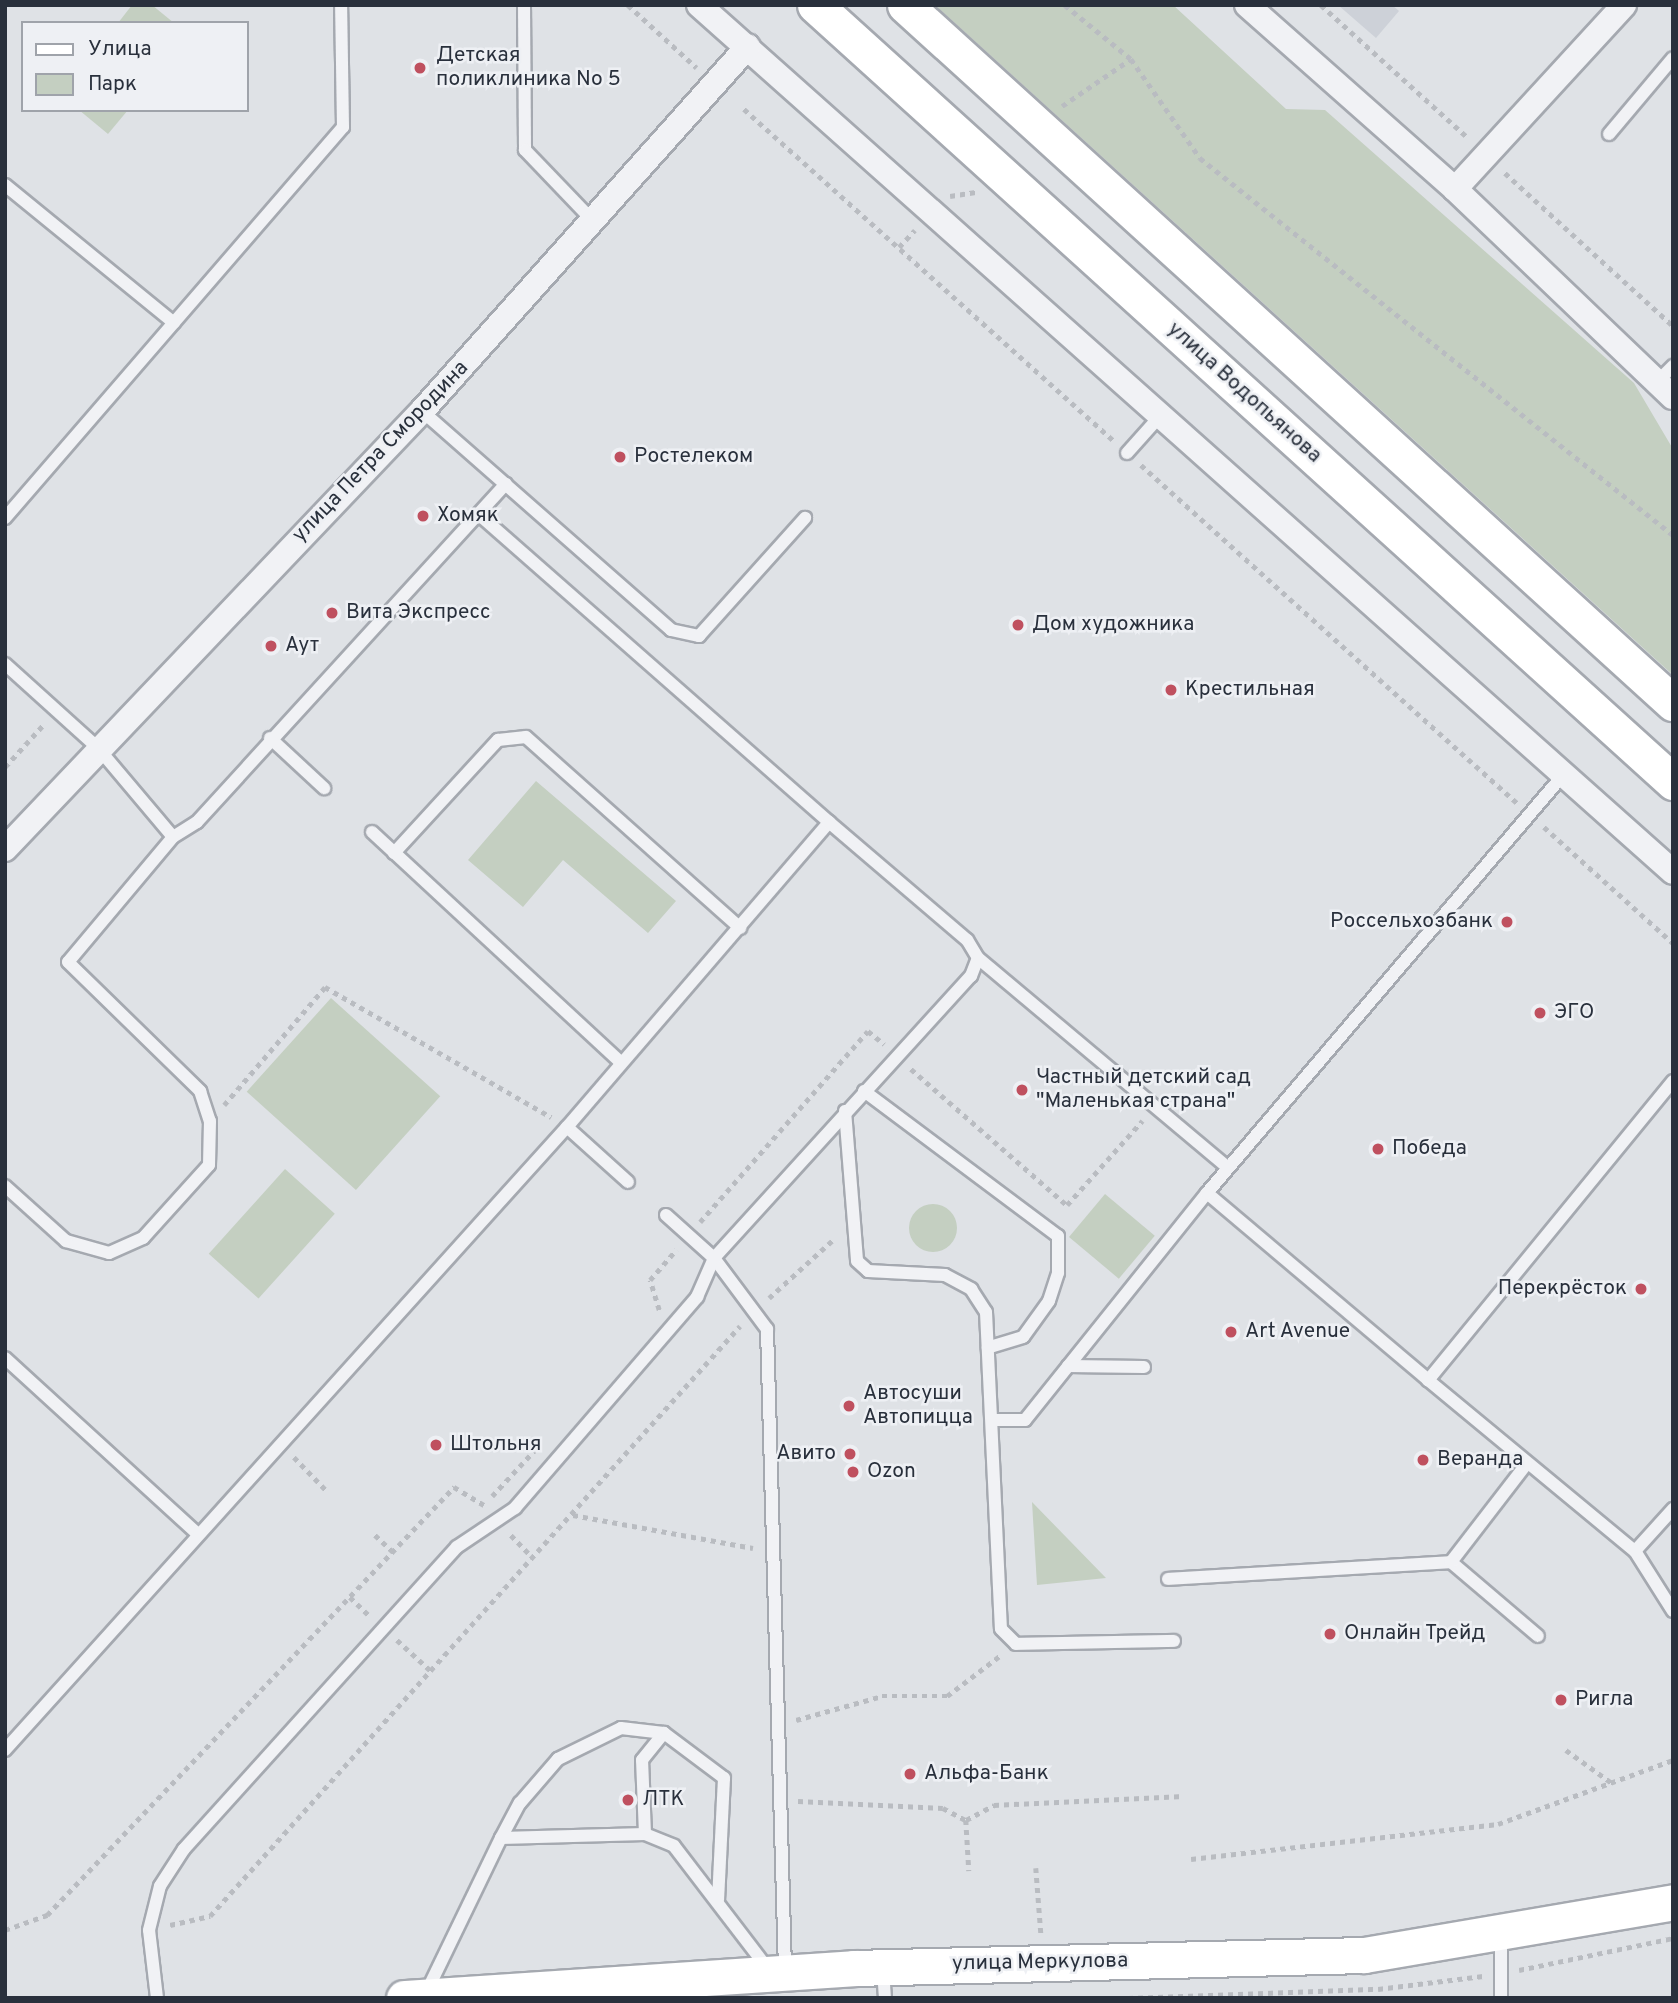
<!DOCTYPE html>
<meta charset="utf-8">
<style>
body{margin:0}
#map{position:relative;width:1678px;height:2003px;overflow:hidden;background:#dfe2e6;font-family:Overpass,sans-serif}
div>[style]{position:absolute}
.built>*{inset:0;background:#cdd1d8}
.green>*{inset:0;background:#c4cfc1;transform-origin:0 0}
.round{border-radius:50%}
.path>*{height:4.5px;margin-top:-2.25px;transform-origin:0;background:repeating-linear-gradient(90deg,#b9bcc1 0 5px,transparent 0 10px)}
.roads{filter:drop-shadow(2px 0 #a5a9b0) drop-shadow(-2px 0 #a5a9b0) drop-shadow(0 2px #a5a9b0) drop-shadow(0 -2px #a5a9b0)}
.lane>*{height:12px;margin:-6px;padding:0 6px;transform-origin:6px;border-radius:6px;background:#f1f2f5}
.street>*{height:24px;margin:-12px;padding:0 12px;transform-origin:12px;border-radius:12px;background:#f1f2f5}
.secondary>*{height:35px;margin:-17.5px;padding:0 17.5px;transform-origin:17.5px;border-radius:17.5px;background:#fff}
.dots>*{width:19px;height:19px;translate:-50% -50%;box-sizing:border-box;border:4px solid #eef0f4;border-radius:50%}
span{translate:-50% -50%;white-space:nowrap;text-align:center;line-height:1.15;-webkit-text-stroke:5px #eef0f4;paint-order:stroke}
.poi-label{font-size:21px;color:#29303c}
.left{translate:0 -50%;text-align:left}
.right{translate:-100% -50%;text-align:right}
.street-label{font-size:21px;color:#29303c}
.frame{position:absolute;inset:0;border:7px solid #29303c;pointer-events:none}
.legend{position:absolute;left:21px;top:21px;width:228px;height:91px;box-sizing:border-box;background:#eef0f4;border:2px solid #9fa3aa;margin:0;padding:9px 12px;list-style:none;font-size:21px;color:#29303c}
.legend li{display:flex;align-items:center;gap:14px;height:35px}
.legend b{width:35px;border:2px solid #9fa3aa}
</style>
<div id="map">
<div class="built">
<div style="clip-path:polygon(1338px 5px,1392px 5px,1399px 11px,1376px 38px)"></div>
</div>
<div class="green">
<div style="clip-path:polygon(132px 5px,152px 5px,174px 23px,118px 23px)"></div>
<div style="clip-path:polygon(935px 5px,1173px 5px,1286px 109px,1325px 110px,1634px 383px,1673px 449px,1673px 675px)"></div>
<div style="clip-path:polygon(79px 110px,128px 110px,108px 134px)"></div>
<div style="clip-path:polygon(536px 781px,676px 901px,648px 933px,563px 860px,523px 907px,468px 860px)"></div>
<div style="left:331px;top:998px;width:147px;height:126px;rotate:42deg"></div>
<div style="left:285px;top:1169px;width:67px;height:114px;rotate:42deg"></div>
<div style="left:1105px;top:1194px;width:65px;height:56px;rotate:40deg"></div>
<div class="round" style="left:909px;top:1204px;width:48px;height:48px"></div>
<div style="clip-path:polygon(1032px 1502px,1106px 1578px,1037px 1585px)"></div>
</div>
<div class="path">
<div style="left:628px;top:5px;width:93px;rotate:42.4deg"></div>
<div style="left:1065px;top:5px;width:85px;rotate:39.3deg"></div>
<div style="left:1131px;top:59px;width:121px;rotate:55.1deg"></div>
<div style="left:1200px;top:158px;width:605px;rotate:38.56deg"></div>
<div style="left:1321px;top:5px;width:198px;rotate:42.1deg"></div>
<div style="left:1062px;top:106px;width:83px;rotate:-34.3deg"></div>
<div style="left:744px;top:109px;width:496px;rotate:41.9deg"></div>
<div style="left:1505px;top:173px;width:227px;rotate:42.3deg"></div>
<div style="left:950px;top:196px;width:26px;rotate:-9deg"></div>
<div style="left:899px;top:247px;width:23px;rotate:-47deg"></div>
<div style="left:1141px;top:465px;width:506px;rotate:41.95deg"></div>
<div style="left:5px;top:767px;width:58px;rotate:-47.8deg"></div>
<div style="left:1544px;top:827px;width:173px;rotate:42deg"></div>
<div style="left:911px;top:1069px;width:207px;rotate:41.1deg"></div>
<div style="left:1067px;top:1205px;width:113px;rotate:-48.2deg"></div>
<div style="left:224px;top:1105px;width:155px;rotate:-49.4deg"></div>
<div style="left:325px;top:987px;width:261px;rotate:29.9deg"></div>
<div style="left:700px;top:1222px;width:254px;rotate:-48.7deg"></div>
<div style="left:868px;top:1031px;width:21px;rotate:39deg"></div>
<div style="left:769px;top:1298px;width:89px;rotate:-42.3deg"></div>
<div style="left:659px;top:1310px;width:31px;rotate:-107deg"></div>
<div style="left:650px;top:1280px;width:40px;rotate:-49deg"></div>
<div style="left:294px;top:1457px;width:46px;rotate:45.9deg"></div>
<div style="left:492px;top:1496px;width:62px;rotate:-47deg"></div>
<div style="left:573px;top:1515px;width:183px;rotate:10.4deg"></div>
<div style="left:375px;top:1535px;width:25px;rotate:43deg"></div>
<div style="left:511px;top:1535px;width:32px;rotate:46deg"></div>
<div style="left:350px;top:1597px;width:28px;rotate:44deg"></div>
<div style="left:397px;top:1640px;width:46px;rotate:42.4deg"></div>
<div style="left:796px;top:1720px;width:89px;rotate:-15.6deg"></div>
<div style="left:882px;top:1696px;width:65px"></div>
<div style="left:947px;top:1696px;width:68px;rotate:-37.2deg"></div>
<div style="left:1566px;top:1750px;width:57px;rotate:35.7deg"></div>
<div style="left:798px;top:1801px;width:145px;rotate:2.8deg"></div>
<div style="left:943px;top:1808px;width:26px;rotate:28deg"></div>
<div style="left:966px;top:1820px;width:32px;rotate:-28deg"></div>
<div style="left:994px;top:1805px;width:190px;rotate:-2.7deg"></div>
<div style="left:966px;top:1820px;width:51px;rotate:86.6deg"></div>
<div style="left:1191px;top:1859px;width:309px;rotate:-6.5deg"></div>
<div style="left:1498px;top:1824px;width:186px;rotate:-20.1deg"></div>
<div style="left:1036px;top:1868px;width:65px;rotate:85.6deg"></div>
<div style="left:170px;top:1925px;width:41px;rotate:-12.7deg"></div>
<div style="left:210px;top:1916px;width:793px;rotate:-48.07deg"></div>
<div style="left:5px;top:1930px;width:45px;rotate:-19.7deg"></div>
<div style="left:47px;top:1915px;width:591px;rotate:-46.44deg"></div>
<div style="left:454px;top:1487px;width:35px;rotate:31deg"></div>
<div style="left:1519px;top:1970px;width:157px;rotate:-11.7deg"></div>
<div style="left:1128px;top:1998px;width:250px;rotate:-2.1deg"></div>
<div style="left:1378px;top:1989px;width:106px;rotate:-7.1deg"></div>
</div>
<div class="roads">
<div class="lane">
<div style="left:524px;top:5px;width:145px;rotate:89.6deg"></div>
<div style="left:525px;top:150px;width:100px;rotate:46.2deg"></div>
<div style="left:1609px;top:134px;width:99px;rotate:-49.9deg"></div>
<div style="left:5px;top:185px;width:218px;rotate:39.2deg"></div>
<div style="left:1657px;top:382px;width:23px;rotate:-45deg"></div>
<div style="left:422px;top:411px;width:332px;rotate:41.3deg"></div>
<div style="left:671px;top:630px;width:29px;rotate:12deg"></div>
<div style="left:699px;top:636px;width:159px;rotate:-48.1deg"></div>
<div style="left:1127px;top:453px;width:51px;rotate:-48.2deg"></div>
<div style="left:5px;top:518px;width:517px;rotate:-49.16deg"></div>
<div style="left:343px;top:127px;width:122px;rotate:-90.9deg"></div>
<div style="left:5px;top:664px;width:125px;rotate:42.1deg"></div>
<div style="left:98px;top:748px;width:116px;rotate:49.9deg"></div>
<div style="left:173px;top:837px;width:163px;rotate:130deg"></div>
<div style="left:68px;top:962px;width:185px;rotate:44.3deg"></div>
<div style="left:200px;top:1091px;width:32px;rotate:72deg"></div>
<div style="left:210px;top:1121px;width:44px;rotate:91.3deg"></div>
<div style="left:209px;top:1165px;width:98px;rotate:132.1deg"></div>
<div style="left:143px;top:1238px;width:37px;rotate:156deg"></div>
<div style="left:109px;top:1253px;width:45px;rotate:-164.4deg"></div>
<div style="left:66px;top:1241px;width:82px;rotate:-138deg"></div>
<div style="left:270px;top:738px;width:74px;rotate:42.8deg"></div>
<div style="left:372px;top:832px;width:338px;rotate:42.8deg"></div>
<div style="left:173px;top:837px;width:28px;rotate:-32deg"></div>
<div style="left:197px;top:822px;width:458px;rotate:-47.6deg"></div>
<div style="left:394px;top:853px;width:154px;rotate:-47.4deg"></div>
<div style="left:498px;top:740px;width:28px;rotate:-6deg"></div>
<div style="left:526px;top:737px;width:287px;rotate:41.7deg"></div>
<div style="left:978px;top:958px;width:326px;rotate:40deg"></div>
<div style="left:1673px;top:1081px;width:387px;rotate:129.3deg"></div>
<div style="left:1428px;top:1380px;width:268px;rotate:39.6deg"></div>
<div style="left:1635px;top:1551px;width:71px;rotate:57.7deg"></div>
<div style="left:864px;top:1091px;width:242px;rotate:36.8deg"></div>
<div style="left:1058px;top:1236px;width:37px;rotate:90deg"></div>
<div style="left:1058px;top:1273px;width:29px;rotate:108deg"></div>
<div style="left:1049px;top:1301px;width:44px;rotate:125.8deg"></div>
<div style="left:1023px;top:1337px;width:37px;rotate:163deg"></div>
<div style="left:845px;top:1111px;width:150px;rotate:85.4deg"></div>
<div style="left:857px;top:1261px;width:15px;rotate:42deg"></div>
<div style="left:868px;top:1271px;width:77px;rotate:3deg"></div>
<div style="left:945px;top:1275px;width:30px;rotate:28deg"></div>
<div style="left:971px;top:1289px;width:27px;rotate:57deg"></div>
<div style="left:986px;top:1312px;width:317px;rotate:87.3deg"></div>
<div style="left:1001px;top:1629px;width:21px;rotate:45deg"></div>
<div style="left:1016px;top:1644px;width:158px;rotate:-1.1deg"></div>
<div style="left:567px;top:1127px;width:82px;rotate:42deg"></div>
<div style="left:1207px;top:1193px;width:289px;rotate:40.2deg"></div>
<div style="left:666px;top:1215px;width:64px;rotate:41.9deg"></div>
<div style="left:714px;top:1258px;width:89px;rotate:53.3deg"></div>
<div style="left:767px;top:1329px;width:641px;rotate:88.39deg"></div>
<div style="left:5px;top:1358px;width:261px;rotate:42.4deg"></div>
<div style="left:1068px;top:1366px;width:76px;rotate:0.8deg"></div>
<div style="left:992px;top:1420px;width:33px"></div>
<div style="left:1025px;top:1420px;width:291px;rotate:-51.3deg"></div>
<div style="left:1207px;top:1193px;width:550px;rotate:-49.57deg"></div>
<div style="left:1635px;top:1551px;width:57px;rotate:-47.9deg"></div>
<div style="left:1451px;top:1562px;width:114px;rotate:40.4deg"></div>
<div style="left:1168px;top:1579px;width:284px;rotate:-3.4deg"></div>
<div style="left:1451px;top:1562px;width:121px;rotate:-52.4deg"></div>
<div style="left:5px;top:1750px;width:839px;rotate:-47.95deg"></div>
<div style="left:567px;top:1127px;width:402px;rotate:-49.3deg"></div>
<div style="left:829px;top:822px;width:466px;rotate:-138.7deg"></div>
<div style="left:645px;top:1834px;width:74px;rotate:-92.3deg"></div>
<div style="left:642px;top:1760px;width:35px;rotate:-51deg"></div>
<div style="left:501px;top:1838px;width:40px;rotate:-62deg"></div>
<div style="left:520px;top:1803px;width:58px;rotate:-49.2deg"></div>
<div style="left:558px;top:1759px;width:70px;rotate:-26.2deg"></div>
<div style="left:621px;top:1728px;width:43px;rotate:6.6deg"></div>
<div style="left:664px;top:1733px;width:75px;rotate:36.9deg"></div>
<div style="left:724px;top:1778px;width:122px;rotate:92.8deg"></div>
<div style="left:1501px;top:1935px;width:63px;rotate:90deg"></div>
<div style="left:883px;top:1970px;width:28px;rotate:86deg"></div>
<div style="left:426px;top:1993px;width:172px;rotate:-64.2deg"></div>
<div style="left:501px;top:1838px;width:144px;rotate:-1.6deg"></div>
<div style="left:645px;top:1834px;width:31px;rotate:22deg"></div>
<div style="left:674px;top:1846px;width:155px;rotate:52.6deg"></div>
<div style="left:157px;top:1998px;width:68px;rotate:-96.7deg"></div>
<div style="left:149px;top:1930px;width:45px;rotate:-76deg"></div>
<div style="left:160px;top:1886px;width:44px;rotate:-57deg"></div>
<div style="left:184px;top:1849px;width:407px;rotate:-47.9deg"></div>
<div style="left:457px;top:1547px;width:70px;rotate:-33.9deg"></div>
<div style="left:515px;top:1508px;width:279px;rotate:-49.2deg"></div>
<div style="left:697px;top:1297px;width:43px;rotate:-66.4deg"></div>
<div style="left:714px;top:1258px;width:382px;rotate:-47.7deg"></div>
<div style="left:971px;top:976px;width:19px;rotate:-69deg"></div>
<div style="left:978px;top:958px;width:21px;rotate:-121deg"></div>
<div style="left:967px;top:940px;width:182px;rotate:-139.5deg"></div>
</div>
<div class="street">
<div style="left:699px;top:5px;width:1304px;rotate:41.67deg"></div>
<div style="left:1247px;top:5px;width:278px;rotate:41.5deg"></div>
<div style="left:1455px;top:189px;width:301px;rotate:43.7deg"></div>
<div style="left:1455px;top:189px;width:250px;rotate:-47.4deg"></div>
<div style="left:5px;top:849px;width:605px;rotate:-46.41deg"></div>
<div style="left:422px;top:411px;width:489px;rotate:-48.2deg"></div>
</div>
<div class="secondary">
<div style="left:815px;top:5px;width:1158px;rotate:42.16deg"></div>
<div style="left:905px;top:5px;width:1038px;rotate:42.27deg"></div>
<div style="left:404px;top:1998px;width:451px;rotate:-3.8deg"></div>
<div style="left:854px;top:1968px;width:510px;rotate:-1.46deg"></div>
<div style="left:1364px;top:1955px;width:314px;rotate:-9.7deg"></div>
</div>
</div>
<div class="dots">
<div style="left:420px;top:68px;background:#bf505f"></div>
<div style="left:620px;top:457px;background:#bf505f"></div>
<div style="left:423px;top:516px;background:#bf505f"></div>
<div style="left:332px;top:613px;background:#bf505f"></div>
<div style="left:1018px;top:625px;background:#bf505f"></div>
<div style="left:271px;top:646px;background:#bf505f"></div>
<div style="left:1171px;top:690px;background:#bf505f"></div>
<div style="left:1507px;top:922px;background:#bf505f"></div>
<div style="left:1540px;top:1013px;background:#bf505f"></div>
<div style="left:1022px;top:1090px;background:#bf505f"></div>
<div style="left:1378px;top:1149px;background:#bf505f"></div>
<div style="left:1641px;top:1289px;background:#bf505f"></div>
<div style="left:1231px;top:1332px;background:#bf505f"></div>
<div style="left:849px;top:1406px;background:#bf505f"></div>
<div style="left:436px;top:1445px;background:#bf505f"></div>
<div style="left:850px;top:1454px;background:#bf505f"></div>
<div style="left:1423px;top:1460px;background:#bf505f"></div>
<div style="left:853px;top:1472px;background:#bf505f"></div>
<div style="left:1330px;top:1634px;background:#bf505f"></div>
<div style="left:1561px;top:1700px;background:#bf505f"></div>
<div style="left:910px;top:1774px;background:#bf505f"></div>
<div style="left:628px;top:1800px;background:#bf505f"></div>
</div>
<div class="poi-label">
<span class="left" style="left:436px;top:68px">Детская<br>поликлиника No 5</span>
<span class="left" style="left:634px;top:457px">Ростелеком</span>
<span class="left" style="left:437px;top:516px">Хомяк</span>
<span class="left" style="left:346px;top:613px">Вита Экспресс</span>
<span class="left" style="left:1032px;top:625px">Дом художника</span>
<span class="left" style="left:285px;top:646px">Аут</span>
<span class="left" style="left:1185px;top:690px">Крестильная</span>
<span class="right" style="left:1493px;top:922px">Россельхозбанк</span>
<span class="left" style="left:1554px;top:1013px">ЭГО</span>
<span class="left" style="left:1036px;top:1090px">Частный детский сад<br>"Маленькая страна"</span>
<span class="left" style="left:1392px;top:1149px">Победа</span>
<span class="right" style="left:1627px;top:1289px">Перекрёсток</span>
<span class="left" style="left:1245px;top:1332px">Art Avenue</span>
<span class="left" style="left:863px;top:1406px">Автосуши<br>Автопицца</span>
<span class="left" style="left:450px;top:1445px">Штольня</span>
<span class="right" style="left:836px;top:1454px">Авито</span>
<span class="left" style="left:1437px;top:1460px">Веранда</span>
<span class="left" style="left:867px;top:1472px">Ozon</span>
<span class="left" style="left:1344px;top:1634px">Онлайн Трейд</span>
<span class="left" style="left:1575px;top:1700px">Ригла</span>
<span class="left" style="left:924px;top:1774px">Альфа-Банк</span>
<span class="left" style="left:642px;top:1800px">ЛТК</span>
</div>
<div class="street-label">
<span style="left:1244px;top:393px;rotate:42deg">улица Водопьянова</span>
<span style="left:381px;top:452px;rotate:-46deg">улица Петра Смородина</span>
<span style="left:1040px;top:1963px;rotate:-1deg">улица Меркулова</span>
</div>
<div class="frame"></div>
<ul class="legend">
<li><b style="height:9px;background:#fff"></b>Улица</li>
<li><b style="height:19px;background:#c4cfc1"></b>Парк</li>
</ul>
</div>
